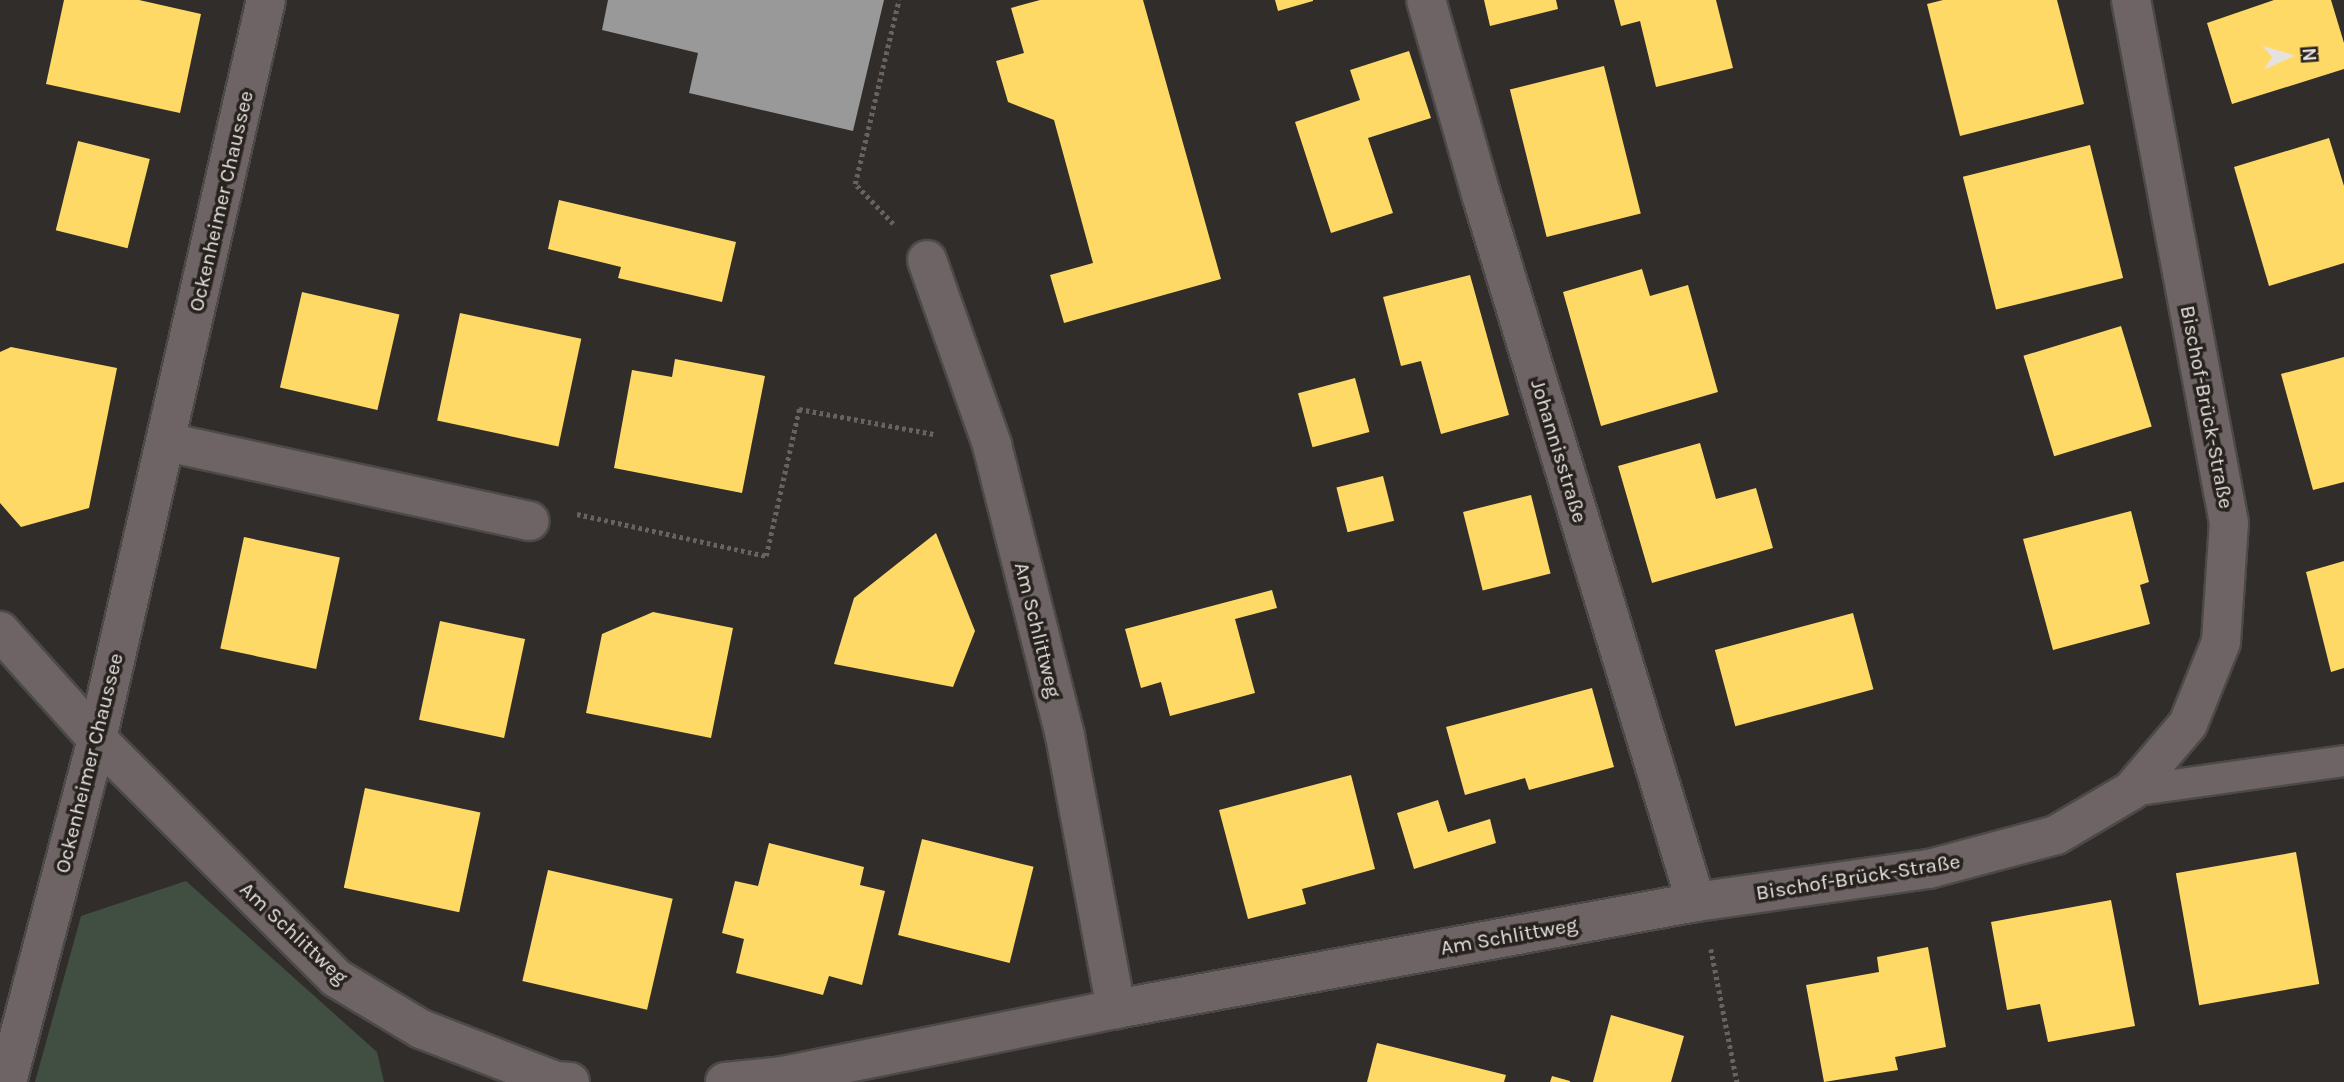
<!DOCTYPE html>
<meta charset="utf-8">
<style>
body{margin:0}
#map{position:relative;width:2344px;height:1082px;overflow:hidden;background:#302d2a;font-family:Karla,sans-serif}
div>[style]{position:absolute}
.green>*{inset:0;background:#404f42}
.homes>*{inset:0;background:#ffd966;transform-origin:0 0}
.industry>*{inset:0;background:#999}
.path>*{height:4.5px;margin-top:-2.25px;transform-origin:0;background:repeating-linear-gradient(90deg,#686261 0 3.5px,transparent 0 7px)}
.roads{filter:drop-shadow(2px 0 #4c4a48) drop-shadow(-2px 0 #4c4a48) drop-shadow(0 2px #4c4a48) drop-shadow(0 -2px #4c4a48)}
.service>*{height:30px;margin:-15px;padding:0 15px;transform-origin:15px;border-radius:15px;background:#6e6466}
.minor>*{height:38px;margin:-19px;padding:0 19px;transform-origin:19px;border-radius:19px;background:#6e6466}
.tertiary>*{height:38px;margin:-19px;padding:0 19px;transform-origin:19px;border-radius:19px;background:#6e6466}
span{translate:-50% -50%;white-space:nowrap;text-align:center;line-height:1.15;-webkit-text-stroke:7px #28221e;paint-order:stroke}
.street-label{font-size:21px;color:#e6e2e0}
.north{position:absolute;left:2253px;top:21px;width:70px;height:70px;-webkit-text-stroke:5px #28221e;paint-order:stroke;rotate:86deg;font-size:19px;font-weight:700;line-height:28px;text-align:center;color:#e6e2e0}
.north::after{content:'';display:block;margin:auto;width:24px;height:32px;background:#e6e2e0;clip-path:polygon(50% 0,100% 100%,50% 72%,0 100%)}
</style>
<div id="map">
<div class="green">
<div style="clip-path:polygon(186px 881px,377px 1052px,384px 1082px,35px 1082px,81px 916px)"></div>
</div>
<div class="homes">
<div style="clip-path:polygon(64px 0,139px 0,201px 14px,180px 113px,46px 84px)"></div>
<div style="clip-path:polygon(1040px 0,1143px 0,1221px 279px,1064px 323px,1050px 275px,1093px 263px,1054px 120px,1008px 102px,996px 61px,1024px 53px,1011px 8px)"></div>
<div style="clip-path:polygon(1275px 0,1313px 0,1313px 1px,1278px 11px)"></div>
<div style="clip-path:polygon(1484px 0,1556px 0,1558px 9px,1490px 26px)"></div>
<div style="clip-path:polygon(1614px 0,1716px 0,1733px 68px,1656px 87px,1640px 21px,1621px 26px)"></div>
<div style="clip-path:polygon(1943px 0,2057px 0,2084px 104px,1960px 136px,1927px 4px)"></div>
<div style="clip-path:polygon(2274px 0,2331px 0,2344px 43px,2344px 69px,2232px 104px,2207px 23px)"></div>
<div style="clip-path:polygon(1409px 51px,1431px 118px,1368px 138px,1393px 213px,1331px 233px,1295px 122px,1360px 100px,1350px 70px)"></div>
<div style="left:1604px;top:66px;width:152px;height:97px;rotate:76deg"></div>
<div style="clip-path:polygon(2329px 138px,2344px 186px,2344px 263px,2269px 286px,2234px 167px)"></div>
<div style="left:78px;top:141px;width:74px;height:92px;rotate:14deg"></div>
<div style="left:2090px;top:145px;width:137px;height:131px;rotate:76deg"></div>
<div style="clip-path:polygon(559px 200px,736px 242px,722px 302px,618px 278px,621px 267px,548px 249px)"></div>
<div style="clip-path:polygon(1642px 269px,1650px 296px,1688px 285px,1718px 392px,1601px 426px,1563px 292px)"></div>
<div style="clip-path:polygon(1470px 275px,1509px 415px,1441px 434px,1421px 361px,1401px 366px,1383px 297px)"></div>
<div style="left:302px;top:292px;width:100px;height:98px;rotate:13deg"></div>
<div style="left:460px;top:313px;width:124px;height:110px;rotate:12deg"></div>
<div style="left:2121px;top:326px;width:105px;height:102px;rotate:73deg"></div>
<div style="clip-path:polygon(11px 347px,117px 368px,89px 508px,21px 527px,0 503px,0 352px)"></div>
<div style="clip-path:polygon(2344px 357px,2344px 482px,2313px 490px,2281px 374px)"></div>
<div style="clip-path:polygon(675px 359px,765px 376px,742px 493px,614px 468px,632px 370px,672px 377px)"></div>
<div style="left:1355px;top:378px;width:56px;height:59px;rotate:75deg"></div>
<div style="clip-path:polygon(1700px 443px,1716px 499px,1756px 488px,1773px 548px,1652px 583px,1618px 466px)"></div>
<div style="left:1383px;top:476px;width:46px;height:48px;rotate:76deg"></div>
<div style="left:1531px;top:495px;width:81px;height:70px;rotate:76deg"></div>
<div style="clip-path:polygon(2131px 511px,2149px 582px,2140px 585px,2150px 624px,2053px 650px,2023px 539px)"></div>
<div style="clip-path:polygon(936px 533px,975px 631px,953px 687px,834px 664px,854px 598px)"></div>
<div style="left:244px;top:537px;width:98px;height:114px;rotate:12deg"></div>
<div style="clip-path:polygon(2344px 561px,2344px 668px,2331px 672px,2306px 572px)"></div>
<div style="clip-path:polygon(1272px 590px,1277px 608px,1235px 619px,1255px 693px,1170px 716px,1161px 682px,1141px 688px,1125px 629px)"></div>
<div style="clip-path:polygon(653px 612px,733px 628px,711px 738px,586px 713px,602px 634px)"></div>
<div style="left:1853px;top:613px;width:79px;height:143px;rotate:75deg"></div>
<div style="left:440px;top:621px;width:87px;height:101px;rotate:12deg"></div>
<div style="clip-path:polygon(1592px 688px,1614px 767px,1529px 790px,1525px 778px,1465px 795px,1446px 727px)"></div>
<div style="clip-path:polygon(1351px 775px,1375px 869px,1302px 889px,1306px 904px,1248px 919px,1219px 810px)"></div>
<div style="left:365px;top:788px;width:118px;height:102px;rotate:12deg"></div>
<div style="clip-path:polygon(1438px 800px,1448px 832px,1490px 819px,1496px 843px,1414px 869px,1397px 813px)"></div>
<div style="left:922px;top:839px;width:115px;height:99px;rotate:14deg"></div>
<div style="clip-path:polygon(769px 843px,864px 867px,860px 885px,885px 891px,862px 985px,829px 976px,823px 995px,736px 973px,744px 939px,722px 933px,735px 881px,758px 886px)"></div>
<div style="left:2296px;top:852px;width:134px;height:122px;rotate:80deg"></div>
<div style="left:548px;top:870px;width:128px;height:114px;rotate:13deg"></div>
<div style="clip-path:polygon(2111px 900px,2135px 1026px,2048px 1042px,2040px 1004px,2007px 1010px,1991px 922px)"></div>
<div style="clip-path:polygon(1928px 947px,1946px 1047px,1895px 1057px,1898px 1070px,1824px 1082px,1806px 985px,1879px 972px,1877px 957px)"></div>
<div style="clip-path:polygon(1611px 1015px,1684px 1036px,1671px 1082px,1593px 1082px)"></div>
<div style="clip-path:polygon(1377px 1043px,1506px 1075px,1504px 1082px,1367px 1082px)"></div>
<div style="clip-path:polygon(1552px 1076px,1570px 1081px,1570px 1082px,1550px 1082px)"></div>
</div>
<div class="industry">
<div style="clip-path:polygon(608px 0,884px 0,853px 131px,689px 93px,698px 53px,602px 30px)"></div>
</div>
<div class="path">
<div style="left:893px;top:224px;width:55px;rotate:-133.5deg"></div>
<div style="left:855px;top:184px;width:189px;rotate:-76.6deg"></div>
<div style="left:577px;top:514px;width:194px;rotate:12.5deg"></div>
<div style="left:766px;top:556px;width:151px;rotate:-77.3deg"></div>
<div style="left:799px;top:409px;width:137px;rotate:10.5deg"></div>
<div style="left:1711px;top:949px;width:136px;rotate:78.9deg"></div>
</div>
<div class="roads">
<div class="service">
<div style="left:2131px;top:791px;width:215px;rotate:-8deg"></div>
</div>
<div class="minor">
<div style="left:1426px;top:0;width:202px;rotate:74.2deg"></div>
<div style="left:1481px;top:194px;width:740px;rotate:73.11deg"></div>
<div style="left:927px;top:260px;width:196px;rotate:70.6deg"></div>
<div style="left:992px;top:445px;width:300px;rotate:75.9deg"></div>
<div style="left:1065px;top:736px;width:278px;rotate:79.4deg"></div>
<div style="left:167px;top:442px;width:371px;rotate:12.3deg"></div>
<div style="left:0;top:631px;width:145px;rotate:48.1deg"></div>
<div style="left:97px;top:739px;width:338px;rotate:45deg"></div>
<div style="left:336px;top:978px;width:99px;rotate:31deg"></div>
<div style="left:421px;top:1029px;width:145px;rotate:21.1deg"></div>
<div style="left:556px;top:1081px;width:14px;rotate:4deg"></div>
<div style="left:725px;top:1082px;width:58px;rotate:-5.9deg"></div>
<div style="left:783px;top:1076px;width:340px;rotate:-11.4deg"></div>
<div style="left:1116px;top:1009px;width:590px;rotate:-10.45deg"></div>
<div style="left:1696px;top:902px;width:235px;rotate:-8.1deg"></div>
<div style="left:1929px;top:869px;width:131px;rotate:-15deg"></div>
<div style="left:2056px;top:835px;width:87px;rotate:-30.4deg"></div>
<div style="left:2131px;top:791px;width:88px;rotate:-49.6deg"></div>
<div style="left:2188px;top:724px;width:88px;rotate:-68.1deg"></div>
<div style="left:2221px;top:642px;width:119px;rotate:-86.2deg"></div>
<div style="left:2229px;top:523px;width:532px;rotate:-100.61deg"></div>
</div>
<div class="tertiary">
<div style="left:7px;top:1082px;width:355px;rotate:-75.3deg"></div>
<div style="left:97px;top:739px;width:758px;rotate:-77.12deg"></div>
</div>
</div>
<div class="street-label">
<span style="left:221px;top:201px;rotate:-77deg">Ockenheimer Chaussee</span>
<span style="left:2207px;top:407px;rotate:79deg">Bischof-Brück-Straße</span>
<span style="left:1559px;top:451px;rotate:73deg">Johannisstraße</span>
<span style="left:1038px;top:630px;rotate:76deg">Am Schlittweg</span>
<span style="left:89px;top:763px;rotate:-76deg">Ockenheimer Chaussee</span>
<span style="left:1858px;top:877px;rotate:-9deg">Bischof-Brück-Straße</span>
<span style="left:294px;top:933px;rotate:43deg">Am Schlittweg</span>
<span style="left:1509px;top:936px;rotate:-10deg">Am Schlittweg</span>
</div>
<div class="north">N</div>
</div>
